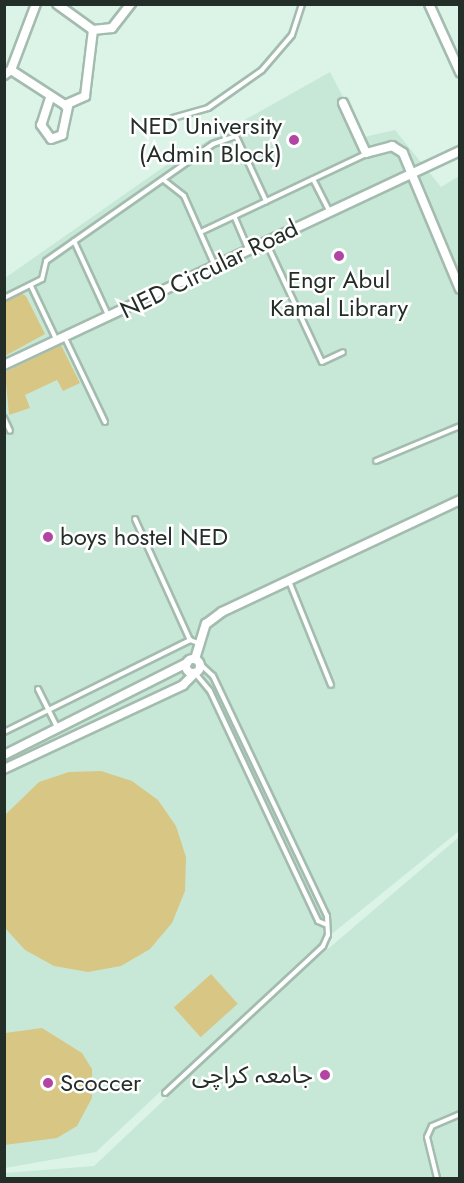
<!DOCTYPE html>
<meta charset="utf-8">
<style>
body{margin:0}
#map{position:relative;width:464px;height:1183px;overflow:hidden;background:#dbf4e7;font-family:Jost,"Noto Sans Arabic",sans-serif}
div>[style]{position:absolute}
.built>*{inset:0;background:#c8e8d7}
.green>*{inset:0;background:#d8c685;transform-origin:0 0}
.roads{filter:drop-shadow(2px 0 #a3bcaf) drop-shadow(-2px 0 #a3bcaf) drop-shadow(0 2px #a3bcaf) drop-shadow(0 -2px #a3bcaf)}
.lane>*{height:4px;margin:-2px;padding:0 2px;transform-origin:2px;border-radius:2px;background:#fff}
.street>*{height:8px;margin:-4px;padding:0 4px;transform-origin:4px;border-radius:4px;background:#fff}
.street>.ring{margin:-4px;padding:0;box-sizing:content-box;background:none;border:8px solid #fff;border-radius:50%}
.dots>*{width:16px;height:16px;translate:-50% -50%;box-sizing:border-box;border:3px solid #fff;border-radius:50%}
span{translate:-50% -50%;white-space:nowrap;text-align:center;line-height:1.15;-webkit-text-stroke:5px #fff;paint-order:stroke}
.poi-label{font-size:24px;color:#242e29}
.right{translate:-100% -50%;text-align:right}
.left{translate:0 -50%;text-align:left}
.street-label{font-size:24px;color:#242e29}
.frame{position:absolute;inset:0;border:6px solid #242e29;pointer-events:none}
</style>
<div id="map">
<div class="built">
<div style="clip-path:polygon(330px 72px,364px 137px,395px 130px,441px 187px,459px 176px,459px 831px,307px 954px,96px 1152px,5px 1168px,5px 278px,175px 159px)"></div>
<div style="clip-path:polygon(459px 837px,459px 1178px,5px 1178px,5px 1173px,94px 1166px,287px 984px)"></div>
</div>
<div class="green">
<div style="clip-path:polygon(17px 291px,26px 296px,45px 334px,5px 356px,5px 297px)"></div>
<div style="clip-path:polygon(61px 345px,80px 383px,63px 391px,57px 380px,25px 395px,30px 408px,9px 415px,5px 372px)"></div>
<div style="clip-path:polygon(101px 771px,132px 781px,158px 800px,176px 826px,186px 857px,185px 891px,172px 923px,150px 949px,121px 966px,88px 972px,54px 966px,25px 950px,5px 928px,5px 815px,39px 782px,69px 772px)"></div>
<div style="left:211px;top:974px;width:40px;height:50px;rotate:48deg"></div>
<div style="clip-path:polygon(42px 1028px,82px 1053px,92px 1069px,92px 1098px,77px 1126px,57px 1138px,5px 1145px,5px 1033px)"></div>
</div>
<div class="roads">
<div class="lane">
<div style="left:173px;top:118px;width:36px;rotate:-16deg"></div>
<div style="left:208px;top:108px;width:66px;rotate:-35.1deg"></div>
<div style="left:262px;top:70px;width:46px;rotate:-49.4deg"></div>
<div style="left:292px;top:35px;width:33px;rotate:-72deg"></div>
<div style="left:313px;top:179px;width:36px;rotate:63deg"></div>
<div style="left:165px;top:181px;width:24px;rotate:38deg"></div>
<div style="left:184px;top:196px;width:77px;rotate:66.1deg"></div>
<div style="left:235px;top:218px;width:34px;rotate:67deg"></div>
<div style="left:203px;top:231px;width:180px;rotate:-25.3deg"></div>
<div style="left:74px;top:241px;width:84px;rotate:65.3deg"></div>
<div style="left:266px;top:242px;width:132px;rotate:65deg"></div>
<div style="left:322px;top:362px;width:23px;rotate:-25deg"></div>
<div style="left:31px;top:286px;width:59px;rotate:64.7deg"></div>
<div style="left:4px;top:298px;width:42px;rotate:-26.6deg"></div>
<div style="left:42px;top:279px;width:18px;rotate:-77deg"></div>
<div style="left:46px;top:261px;width:204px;rotate:-35deg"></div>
<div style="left:213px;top:144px;width:24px;rotate:-19deg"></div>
<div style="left:236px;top:136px;width:72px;rotate:65.2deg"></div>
<div style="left:65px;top:338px;width:93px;rotate:64.5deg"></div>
<div style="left:4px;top:418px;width:14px;rotate:65deg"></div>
<div style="left:376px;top:461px;width:91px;rotate:-22.6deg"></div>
<div style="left:135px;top:519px;width:133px;rotate:65.6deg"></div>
<div style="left:190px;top:640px;width:9px;rotate:21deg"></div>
<div style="left:289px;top:581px;width:112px;rotate:68deg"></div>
<div style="left:195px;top:673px;width:23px;rotate:50deg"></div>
<div style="left:210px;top:691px;width:254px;rotate:64.8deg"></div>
<div style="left:318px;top:921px;width:8px;rotate:23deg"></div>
<div style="left:38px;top:689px;width:45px;rotate:63.4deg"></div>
<div style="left:4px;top:732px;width:208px;rotate:-26.3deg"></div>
<div style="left:165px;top:1093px;width:216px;rotate:-42.9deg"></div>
<div style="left:323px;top:946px;width:12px;rotate:-66deg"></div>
<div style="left:328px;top:935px;width:19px;rotate:-93deg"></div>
<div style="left:327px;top:916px;width:266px;rotate:-115.4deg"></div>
<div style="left:213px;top:676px;width:19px;rotate:-137deg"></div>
<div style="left:437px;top:1178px;width:42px;rotate:-103.7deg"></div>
<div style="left:427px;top:1137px;width:12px;rotate:-66deg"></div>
<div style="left:432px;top:1126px;width:30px;rotate:-23deg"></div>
</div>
<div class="street">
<div style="left:429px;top:4px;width:75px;rotate:65.5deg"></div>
<div style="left:93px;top:30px;width:19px;rotate:-6deg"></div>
<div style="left:112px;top:28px;width:31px;rotate:-52deg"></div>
<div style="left:11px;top:70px;width:64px;rotate:32.9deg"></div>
<div style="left:65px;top:105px;width:22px;rotate:-24deg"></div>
<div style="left:85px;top:96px;width:66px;rotate:-83.1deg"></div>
<div style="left:93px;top:30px;width:44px;rotate:-144.2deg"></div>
<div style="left:4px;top:75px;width:9px;rotate:-36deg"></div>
<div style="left:11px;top:70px;width:71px;rotate:-69.3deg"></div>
<div style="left:50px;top:98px;width:28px;rotate:108deg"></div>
<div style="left:41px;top:125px;width:17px;rotate:54deg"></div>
<div style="left:51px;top:139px;width:12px;rotate:-20deg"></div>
<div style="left:62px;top:135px;width:30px;rotate:-78deg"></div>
<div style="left:343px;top:103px;width:55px;rotate:65.3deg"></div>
<div style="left:366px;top:153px;width:27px;rotate:-15deg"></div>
<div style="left:392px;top:146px;width:13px;rotate:32deg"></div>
<div style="left:403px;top:153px;width:147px;rotate:67.3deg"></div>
<div style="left:4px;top:365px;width:504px;rotate:-25.14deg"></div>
<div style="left:195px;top:659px;width:37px;rotate:-73deg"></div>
<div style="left:206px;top:624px;width:20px;rotate:-37deg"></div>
<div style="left:222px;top:612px;width:263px;rotate:-25.2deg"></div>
<div class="ring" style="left:186px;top:659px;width:6px;height:6px"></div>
<div style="left:4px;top:755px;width:205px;rotate:-26.7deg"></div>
<div style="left:4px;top:769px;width:198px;rotate:-25.1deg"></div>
<div style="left:183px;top:685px;width:17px;rotate:-45deg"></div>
</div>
</div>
<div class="dots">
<div style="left:294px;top:140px;background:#b245a4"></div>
<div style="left:339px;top:256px;background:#b245a4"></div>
<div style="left:48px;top:537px;background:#b245a4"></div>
<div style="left:325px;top:1075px;background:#b245a4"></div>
<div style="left:48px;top:1083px;background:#b245a4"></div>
</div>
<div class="poi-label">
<span class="right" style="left:282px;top:140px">NED University<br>(Admin Block)</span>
<span style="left:339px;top:294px">Engr Abul<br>Kamal Library</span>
<span class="left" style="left:60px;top:537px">boys hostel NED</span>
<span class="right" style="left:313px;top:1075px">جامعہ کراچی</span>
<span class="left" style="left:60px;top:1083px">Scoccer</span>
</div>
<div class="street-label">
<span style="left:209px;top:269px;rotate:-26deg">NED Circular Road</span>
</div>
<div class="frame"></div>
</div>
